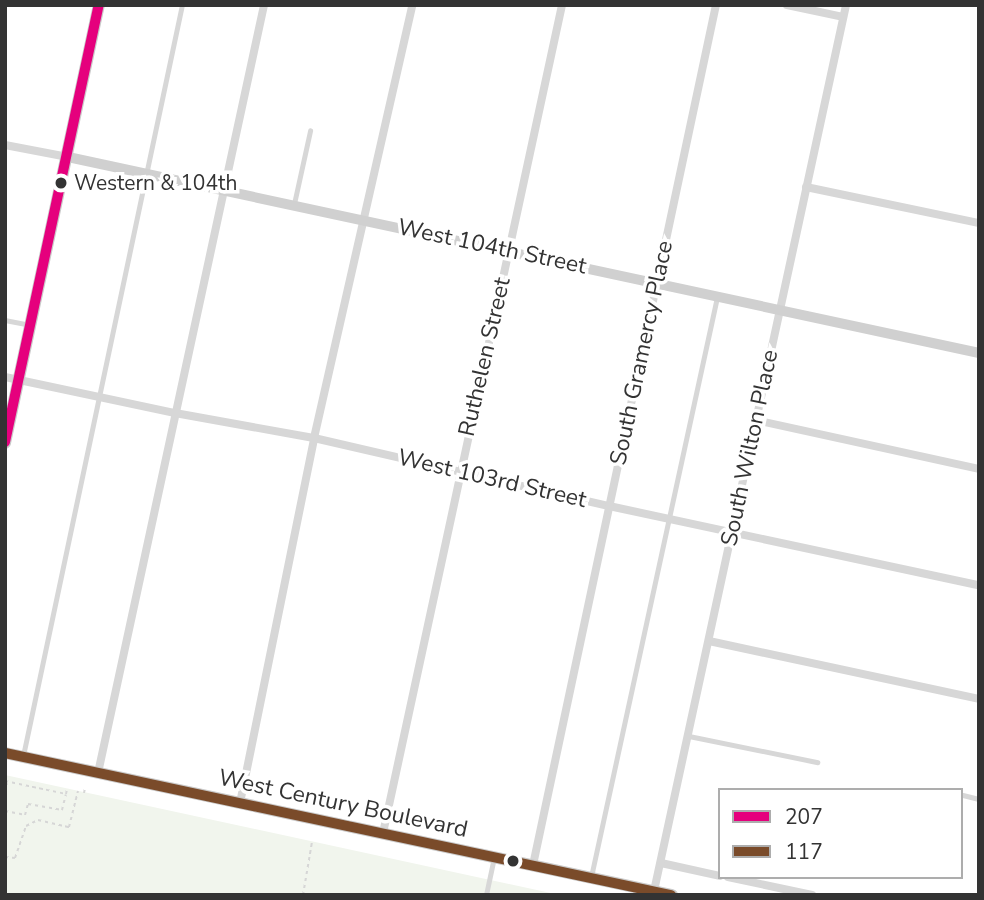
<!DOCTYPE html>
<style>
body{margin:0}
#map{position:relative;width:984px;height:900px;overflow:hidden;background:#fff;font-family:"Nunito Sans",sans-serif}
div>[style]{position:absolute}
.green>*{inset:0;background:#f1f5ed}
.path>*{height:2px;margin-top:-1px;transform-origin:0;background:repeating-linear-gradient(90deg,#d6d6d6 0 3.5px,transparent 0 7px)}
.lane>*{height:4.5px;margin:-2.25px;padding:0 2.25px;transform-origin:2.25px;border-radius:2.25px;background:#d7d7d7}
.street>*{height:8px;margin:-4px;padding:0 4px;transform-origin:4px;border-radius:4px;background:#d7d7d7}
.secondary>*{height:10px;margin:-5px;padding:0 5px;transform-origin:5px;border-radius:5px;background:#d0d0d0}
.primary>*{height:12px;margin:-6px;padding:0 6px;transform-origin:6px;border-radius:6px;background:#cacaca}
.bus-1>*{height:10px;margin:-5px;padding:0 5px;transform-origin:5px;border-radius:5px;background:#e5007d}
.bus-2>*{height:10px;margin:-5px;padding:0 5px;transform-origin:5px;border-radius:5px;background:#7a4b2a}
.dots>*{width:19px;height:19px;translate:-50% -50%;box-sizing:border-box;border:4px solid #fff;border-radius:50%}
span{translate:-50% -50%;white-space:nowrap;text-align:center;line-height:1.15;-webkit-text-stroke:7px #fff;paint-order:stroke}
.bus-label{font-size:21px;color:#333}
.left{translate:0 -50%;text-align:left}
.street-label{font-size:23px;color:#333}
.frame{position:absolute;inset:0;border:7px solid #333;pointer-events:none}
.legend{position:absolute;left:718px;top:788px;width:245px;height:91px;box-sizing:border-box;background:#fff;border:2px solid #adadad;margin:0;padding:9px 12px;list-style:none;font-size:21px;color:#333}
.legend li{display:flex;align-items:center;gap:14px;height:35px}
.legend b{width:35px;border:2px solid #adadad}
</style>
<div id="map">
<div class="green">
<div style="clip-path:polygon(5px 775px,560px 895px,5px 895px)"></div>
</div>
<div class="path">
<div style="left:5px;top:781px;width:62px;rotate:12deg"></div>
<div style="left:66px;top:794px;width:5px;rotate:-79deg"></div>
<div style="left:5px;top:792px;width:9px;rotate:-77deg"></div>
<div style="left:84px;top:793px;width:5px;rotate:-79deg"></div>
<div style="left:5px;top:811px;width:20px;rotate:11deg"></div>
<div style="left:25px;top:815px;width:11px;rotate:-75deg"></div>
<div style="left:28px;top:804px;width:35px;rotate:10deg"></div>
<div style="left:62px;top:810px;width:16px;rotate:-76deg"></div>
<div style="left:5px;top:857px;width:10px;rotate:6deg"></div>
<div style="left:15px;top:858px;width:34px;rotate:-71deg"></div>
<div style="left:26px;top:826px;width:13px;rotate:-27deg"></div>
<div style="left:38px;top:820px;width:32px;rotate:13deg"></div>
<div style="left:69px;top:827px;width:37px;rotate:-76deg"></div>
<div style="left:303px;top:895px;width:54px;rotate:-80.4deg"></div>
</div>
<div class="lane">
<div style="left:294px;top:204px;width:75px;rotate:-77.6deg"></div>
<div style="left:5px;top:320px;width:25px;rotate:11deg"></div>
<div style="left:689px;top:736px;width:131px;rotate:11.5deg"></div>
<div style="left:23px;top:756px;width:768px;rotate:-78.05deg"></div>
<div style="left:963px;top:795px;width:16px;rotate:14deg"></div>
<div style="left:591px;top:877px;width:594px;rotate:-77.74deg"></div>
<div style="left:486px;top:895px;width:38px;rotate:-78deg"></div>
</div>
<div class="street">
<div style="left:787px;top:5px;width:57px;rotate:12.1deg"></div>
<div style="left:5px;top:145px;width:64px;rotate:10.8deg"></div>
<div style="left:806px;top:187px;width:177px;rotate:11.8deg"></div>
<div style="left:5px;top:377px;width:174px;rotate:12deg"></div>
<div style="left:175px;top:413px;width:141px;rotate:10.2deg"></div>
<div style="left:314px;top:438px;width:303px;rotate:13deg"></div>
<div style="left:609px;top:506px;width:378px;rotate:12.1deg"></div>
<div style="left:755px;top:420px;width:229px;rotate:12.3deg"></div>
<div style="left:709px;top:641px;width:276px;rotate:12.1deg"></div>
<div style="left:98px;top:773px;width:786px;rotate:-77.8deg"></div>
<div style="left:240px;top:803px;width:372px;rotate:-78.5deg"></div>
<div style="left:314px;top:438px;width:444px;rotate:-77.2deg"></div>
<div style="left:383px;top:833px;width:847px;rotate:-77.8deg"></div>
<div style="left:661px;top:863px;width:60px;rotate:12.4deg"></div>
<div style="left:533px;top:865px;width:879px;rotate:-77.99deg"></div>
<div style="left:728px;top:877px;width:86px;rotate:12.1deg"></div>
<div style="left:654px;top:891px;width:907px;rotate:-77.77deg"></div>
</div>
<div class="secondary">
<div style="left:68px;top:157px;width:932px;rotate:12.14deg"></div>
</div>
<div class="primary">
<div style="left:5px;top:443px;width:448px;rotate:-77.9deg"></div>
<div style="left:5px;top:753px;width:682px;rotate:12.02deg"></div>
</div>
<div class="bus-1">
<div style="left:5px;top:442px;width:447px;rotate:-77.9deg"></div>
</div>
<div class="bus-2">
<div style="left:5px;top:753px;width:681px;rotate:12.04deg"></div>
</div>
<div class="dots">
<div style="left:61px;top:183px;background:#333"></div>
<div style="left:513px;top:861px;background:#333"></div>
</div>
<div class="bus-label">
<span class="left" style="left:74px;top:183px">Western &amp; 104th</span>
</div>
<div class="street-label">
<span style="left:492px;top:247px;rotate:12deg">West 104th Street</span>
<span style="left:642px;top:353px;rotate:-78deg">South Gramercy Place</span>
<span style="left:485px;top:357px;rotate:-77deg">Ruthelen Street</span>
<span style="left:750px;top:448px;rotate:-78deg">South Wilton Place</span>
<span style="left:492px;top:479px;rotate:13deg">West 103rd Street</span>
<span style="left:343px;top:804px;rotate:12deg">West Century Boulevard</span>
</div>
<div class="frame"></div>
<ul class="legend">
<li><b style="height:9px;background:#e5007d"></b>207</li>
<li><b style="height:9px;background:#7a4b2a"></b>117</li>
</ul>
</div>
